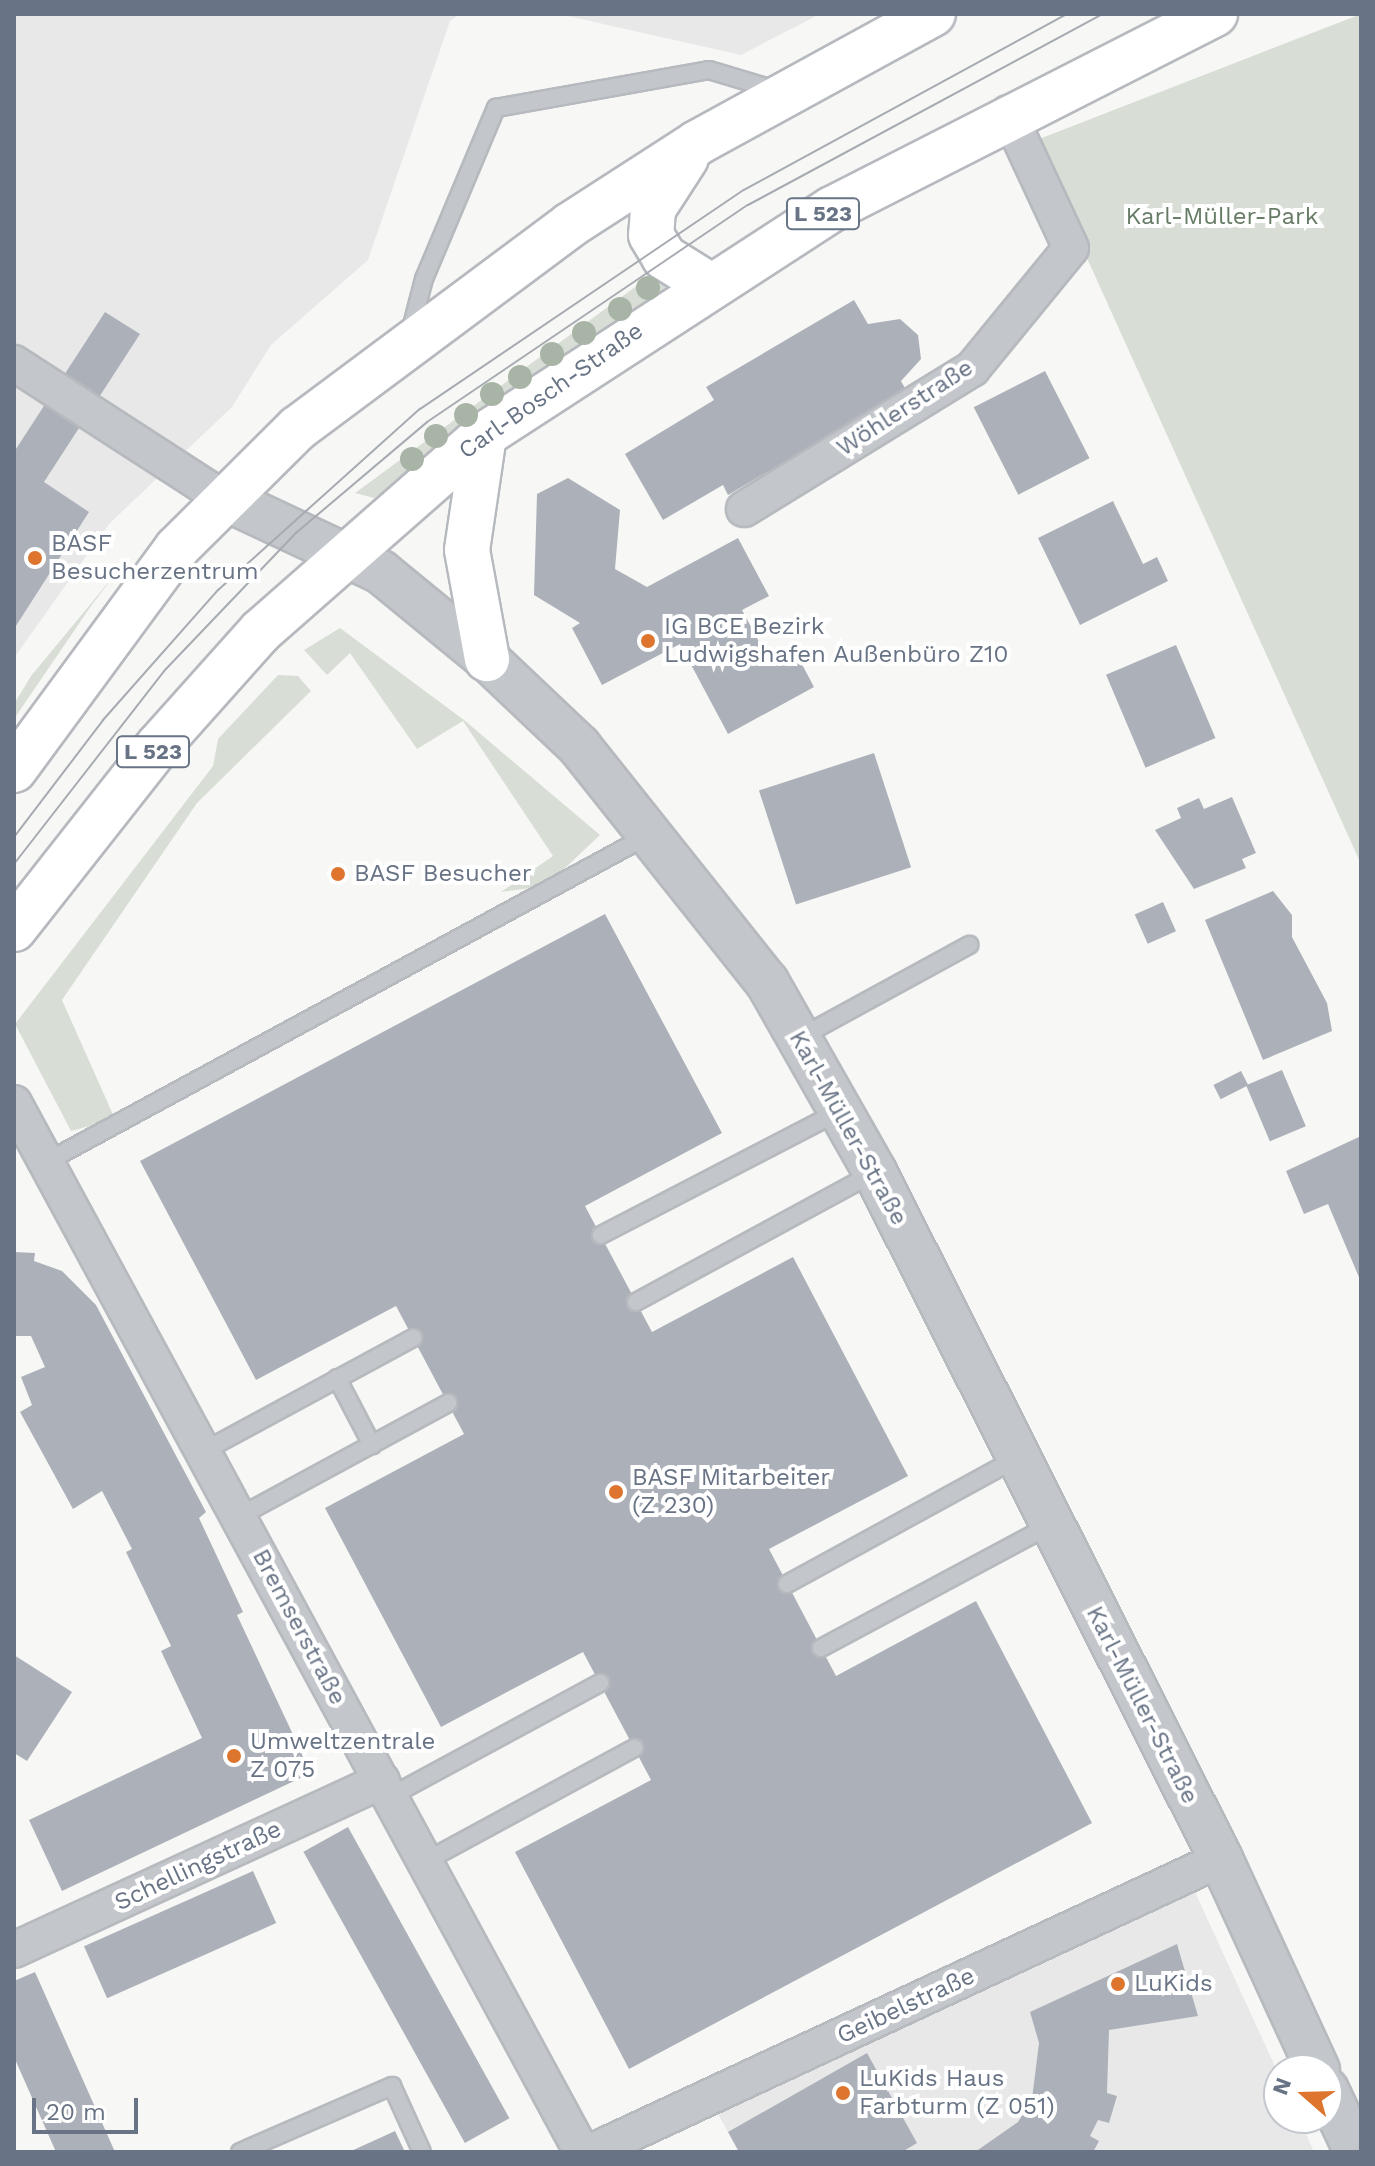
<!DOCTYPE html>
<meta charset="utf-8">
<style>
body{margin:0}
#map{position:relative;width:1375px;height:2166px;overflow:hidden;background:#f7f8f5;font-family:"Work Sans",sans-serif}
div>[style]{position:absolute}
.built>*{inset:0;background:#e8e8e8}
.green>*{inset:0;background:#d8ded6}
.building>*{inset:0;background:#acb1b9;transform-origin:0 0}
.roads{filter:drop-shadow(2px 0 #b6b9be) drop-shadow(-2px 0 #b6b9be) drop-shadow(0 2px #b6b9be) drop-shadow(0 -2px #b6b9be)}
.service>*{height:16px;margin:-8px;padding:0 8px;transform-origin:8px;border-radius:8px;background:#c3c6ca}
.minor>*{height:34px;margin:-17px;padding:0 17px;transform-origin:17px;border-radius:17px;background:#c3c6ca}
.tertiary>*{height:42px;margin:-21px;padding:0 21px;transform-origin:21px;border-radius:21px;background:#c3c6ca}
.primary>*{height:44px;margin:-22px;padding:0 22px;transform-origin:22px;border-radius:22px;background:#fff}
.tram>*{height:2px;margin:-1px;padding:0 1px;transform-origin:1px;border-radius:1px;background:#a6aab1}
.trees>*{width:24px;height:24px;margin:-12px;border-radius:50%;background:#a8b4a6}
.dots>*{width:22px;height:22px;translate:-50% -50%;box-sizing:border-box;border:4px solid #fff;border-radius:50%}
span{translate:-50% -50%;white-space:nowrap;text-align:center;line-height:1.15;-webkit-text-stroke:8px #fff;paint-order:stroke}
.shield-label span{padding:2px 6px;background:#fff;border:2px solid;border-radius:6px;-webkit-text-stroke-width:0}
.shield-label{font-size:22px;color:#687385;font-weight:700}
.park-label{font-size:24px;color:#677c66}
.street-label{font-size:24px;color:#687385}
.poi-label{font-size:24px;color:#687385}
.left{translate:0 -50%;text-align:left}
.frame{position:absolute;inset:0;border:16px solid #687385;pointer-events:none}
.north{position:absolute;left:1263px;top:2054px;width:80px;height:80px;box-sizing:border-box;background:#fff;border:2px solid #c3c7ce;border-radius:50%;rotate:290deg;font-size:22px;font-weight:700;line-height:32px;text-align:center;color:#687385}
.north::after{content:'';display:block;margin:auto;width:28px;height:36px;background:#de752f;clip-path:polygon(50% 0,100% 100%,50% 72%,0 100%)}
.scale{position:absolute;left:32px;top:2098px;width:106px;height:36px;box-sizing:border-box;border:4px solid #687385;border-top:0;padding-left:10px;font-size:24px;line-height:28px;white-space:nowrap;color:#687385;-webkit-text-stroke:6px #fff;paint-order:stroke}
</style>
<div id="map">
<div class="built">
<div style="clip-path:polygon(14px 14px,460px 14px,450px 21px,368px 260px,271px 345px,232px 407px,109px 524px,14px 658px)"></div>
<div style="clip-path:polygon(559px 14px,820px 14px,741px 55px)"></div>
<div style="clip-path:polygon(1195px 1892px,1279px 2075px,1279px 2118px,1299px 2118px,1314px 2152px,739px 2152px,718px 2114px)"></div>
</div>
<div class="green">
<div style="clip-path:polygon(1361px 14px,1361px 864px,1034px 141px)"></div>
<div style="clip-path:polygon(654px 273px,668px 291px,374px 498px,355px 493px)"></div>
<div style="clip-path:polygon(117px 572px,91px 606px,14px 719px,14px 704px,31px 676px)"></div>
<div style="clip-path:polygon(340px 628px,464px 720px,600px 835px,546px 886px,501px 892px,553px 856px,463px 721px,417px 749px,350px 653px,327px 675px,304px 650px)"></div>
<div style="clip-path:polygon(278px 675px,298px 676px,311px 691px,197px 803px,62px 1000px,115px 1119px,71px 1131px,15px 1024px,213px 766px,218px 739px)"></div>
</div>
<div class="building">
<div style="clip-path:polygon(854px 300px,868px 324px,900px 319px,918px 335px,921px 359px,901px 381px,906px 390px,728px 495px,723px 485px,663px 520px,625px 454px,714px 400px,706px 387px)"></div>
<div style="clip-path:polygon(105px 312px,140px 334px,44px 482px,89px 512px,14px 629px,14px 452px)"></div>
<div style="left:1045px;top:371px;width:98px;height:80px;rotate:63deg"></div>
<div style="clip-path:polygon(568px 478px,620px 510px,615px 569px,647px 587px,738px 538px,769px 596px,742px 610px,771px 664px,795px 651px,814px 687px,728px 734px,680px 644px,602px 685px,572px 628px,580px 623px,534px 595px,537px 494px)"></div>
<div style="clip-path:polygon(1113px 501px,1143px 564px,1157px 557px,1168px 581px,1080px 625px,1038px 538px)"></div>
<div style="left:1176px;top:645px;width:101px;height:76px;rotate:67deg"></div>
<div style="left:874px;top:753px;width:120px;height:121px;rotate:72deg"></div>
<div style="clip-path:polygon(1232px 797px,1256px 853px,1242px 859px,1246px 868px,1194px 889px,1155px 830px,1181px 818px,1177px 808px,1199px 798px,1204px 809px)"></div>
<div style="clip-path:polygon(1273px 891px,1292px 915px,1292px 937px,1327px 1003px,1332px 1031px,1263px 1060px,1205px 920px)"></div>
<div style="left:1163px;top:902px;width:32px;height:31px;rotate:66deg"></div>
<div style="clip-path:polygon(605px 914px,722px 1133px,585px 1206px,652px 1332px,793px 1257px,908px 1476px,769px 1549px,836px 1676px,976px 1601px,1092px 1823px,629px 2069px,515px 1852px,651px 1780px,583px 1652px,441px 1727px,325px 1508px,464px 1434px,396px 1306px,256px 1380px,140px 1161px)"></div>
<div style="left:1282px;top:1070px;width:61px;height:39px;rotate:67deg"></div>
<div style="left:1241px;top:1071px;width:16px;height:31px;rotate:63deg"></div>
<div style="clip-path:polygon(1361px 1136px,1361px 1282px,1328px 1204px,1304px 1214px,1286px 1171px)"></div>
<div style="clip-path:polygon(14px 1252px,35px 1253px,34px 1261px,62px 1271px,96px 1305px,206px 1512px,199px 1518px,243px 1612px,237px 1615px,311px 1773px,62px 1891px,29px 1820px,202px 1738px,161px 1651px,171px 1646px,126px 1552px,132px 1549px,102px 1491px,73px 1509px,20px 1412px,32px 1405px,21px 1377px,45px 1367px,31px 1336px,14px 1336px)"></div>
<div style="clip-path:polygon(14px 1655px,72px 1692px,27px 1761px,14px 1753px)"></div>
<div style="left:348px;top:1827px;width:333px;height:51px;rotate:61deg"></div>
<div style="left:253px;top:1871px;width:57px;height:185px;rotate:66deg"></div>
<div style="clip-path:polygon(1177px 1944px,1198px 2016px,1109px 2030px,1107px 2093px,1117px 2096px,1109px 2123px,1098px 2120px,1090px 2136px,1099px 2141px,1093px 2152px,975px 2152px,1018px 2122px,1032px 2099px,1039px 2043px,1030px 2012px)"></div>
<div style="clip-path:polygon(35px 1972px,115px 2152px,56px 2152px,14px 2057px,14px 1981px)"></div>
<div style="clip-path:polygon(867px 2053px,917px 2143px,902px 2152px,739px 2152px,728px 2132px)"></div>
<div style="clip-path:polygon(395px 2131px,405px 2152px,349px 2152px)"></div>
</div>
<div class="roads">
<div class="service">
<div style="left:410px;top:333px;width:56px;rotate:-75.5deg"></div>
<div style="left:424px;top:279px;width:186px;rotate:-67.2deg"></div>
<div style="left:496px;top:108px;width:216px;rotate:-10.1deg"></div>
<div style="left:709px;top:70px;width:73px;rotate:16.7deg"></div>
<div style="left:801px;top:1037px;width:192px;rotate:-28.7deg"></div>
<div style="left:48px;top:1161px;width:684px;rotate:-28.48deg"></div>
<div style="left:601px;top:1235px;width:269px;rotate:-27.4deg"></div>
<div style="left:636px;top:1302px;width:271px;rotate:-28.5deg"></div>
<div style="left:337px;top:1378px;width:76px;rotate:62.4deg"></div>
<div style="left:204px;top:1451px;width:238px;rotate:-28.4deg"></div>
<div style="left:240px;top:1516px;width:237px;rotate:-28.5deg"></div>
<div style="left:787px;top:1584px;width:262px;rotate:-28.7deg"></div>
<div style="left:821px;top:1648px;width:262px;rotate:-28.2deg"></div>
<div style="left:391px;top:1796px;width:238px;rotate:-28.4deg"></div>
<div style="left:426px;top:1861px;width:237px;rotate:-28.5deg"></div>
<div style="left:240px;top:2152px;width:166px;rotate:-23.5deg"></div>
<div style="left:392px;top:2086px;width:72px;rotate:65.6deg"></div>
</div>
<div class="minor">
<div style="left:14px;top:363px;width:249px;rotate:32.9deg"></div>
<div style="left:744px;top:509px;width:268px;rotate:-31.6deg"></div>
<div style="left:972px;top:369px;width:156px;rotate:-50.7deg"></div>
<div style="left:1071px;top:248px;width:149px;rotate:-115deg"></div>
<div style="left:14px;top:1103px;width:1193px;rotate:61.57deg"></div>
<div style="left:14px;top:1950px;width:405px;rotate:-24.7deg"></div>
<div style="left:591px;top:2152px;width:695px;rotate:-24.94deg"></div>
</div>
<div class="tertiary">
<div style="left:223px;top:498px;width:174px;rotate:25.1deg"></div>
<div style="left:381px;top:572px;width:137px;rotate:39.4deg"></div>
<div style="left:487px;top:659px;width:127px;rotate:43.4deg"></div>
<div style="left:579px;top:746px;width:302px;rotate:51.5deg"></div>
<div style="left:767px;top:982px;width:219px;rotate:60.4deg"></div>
<div style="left:875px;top:1172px;width:769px;rotate:63.27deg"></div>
<div style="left:1221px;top:1859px;width:232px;rotate:65.3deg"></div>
<div style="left:1327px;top:2090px;width:68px;rotate:64.9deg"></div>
</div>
<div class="primary">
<div style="left:686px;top:158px;width:61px;rotate:122.9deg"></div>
<div style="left:653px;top:209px;width:26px;rotate:94deg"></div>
<div style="left:651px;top:235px;width:26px;rotate:59deg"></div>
<div style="left:664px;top:257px;width:53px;rotate:31.9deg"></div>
<div style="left:484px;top:435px;width:116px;rotate:98.4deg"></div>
<div style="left:467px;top:550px;width:111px;rotate:79.6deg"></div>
<div style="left:14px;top:770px;width:275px;rotate:-53.7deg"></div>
<div style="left:177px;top:548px;width:170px;rotate:-44.8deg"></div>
<div style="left:298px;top:428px;width:339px;rotate:-36.7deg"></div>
<div style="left:570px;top:225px;width:151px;rotate:-32.8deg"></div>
<div style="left:697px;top:143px;width:269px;rotate:-28.7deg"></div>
<div style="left:14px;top:929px;width:234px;rotate:-51.8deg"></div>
<div style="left:159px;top:745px;width:153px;rotate:-48.2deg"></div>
<div style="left:261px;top:631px;width:297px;rotate:-41.3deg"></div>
<div style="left:484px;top:435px;width:415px;rotate:-33deg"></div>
<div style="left:832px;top:209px;width:430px;rotate:-27deg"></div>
</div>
</div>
<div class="tram">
<div style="left:14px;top:837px;width:147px;rotate:-52.7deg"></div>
<div style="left:103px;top:720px;width:174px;rotate:-48.5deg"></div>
<div style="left:218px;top:590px;width:271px;rotate:-41.9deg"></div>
<div style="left:420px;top:409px;width:391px;rotate:-34.1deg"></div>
<div style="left:744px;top:190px;width:368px;rotate:-28.6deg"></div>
<div style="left:14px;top:864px;width:244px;rotate:-52.1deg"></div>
<div style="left:164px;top:671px;width:192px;rotate:-46.3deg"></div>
<div style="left:297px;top:532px;width:170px;rotate:-40.2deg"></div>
<div style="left:427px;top:422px;width:387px;rotate:-34.1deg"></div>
<div style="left:748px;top:205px;width:403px;rotate:-28.3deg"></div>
</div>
<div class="trees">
<div style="left:648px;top:288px"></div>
<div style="left:620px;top:309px"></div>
<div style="left:584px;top:333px"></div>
<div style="left:552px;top:354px"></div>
<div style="left:520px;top:377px"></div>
<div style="left:492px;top:394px"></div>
<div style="left:466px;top:415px"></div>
<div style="left:436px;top:436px"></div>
<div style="left:412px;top:459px"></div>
</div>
<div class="dots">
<div style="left:35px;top:558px;background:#de752f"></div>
<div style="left:648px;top:641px;background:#de752f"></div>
<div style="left:338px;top:874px;background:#de752f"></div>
<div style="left:616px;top:1492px;background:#de752f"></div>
<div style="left:234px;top:1756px;background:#de752f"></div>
<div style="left:1118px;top:1984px;background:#de752f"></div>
<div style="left:843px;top:2093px;background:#de752f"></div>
</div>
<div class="shield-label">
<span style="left:823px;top:214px">L 523</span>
<span style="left:153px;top:752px">L 523</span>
</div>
<div class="park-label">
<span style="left:1222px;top:217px">Karl-Müller-Park</span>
</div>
<div class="street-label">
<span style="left:551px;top:391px;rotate:-35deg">Carl-Bosch-Straße</span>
<span style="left:905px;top:408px;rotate:-33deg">Wöhlerstraße</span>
<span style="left:848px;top:1128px;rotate:61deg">Karl-Müller-Straße</span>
<span style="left:299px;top:1627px;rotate:62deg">Bremserstraße</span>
<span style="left:1142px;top:1705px;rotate:63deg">Karl-Müller-Straße</span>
<span style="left:198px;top:1866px;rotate:-25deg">Schellingstraße</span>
<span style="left:906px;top:2006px;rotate:-25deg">Geibelstraße</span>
</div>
<div class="poi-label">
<span class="left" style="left:51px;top:558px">BASF<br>Besucherzentrum</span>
<span class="left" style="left:664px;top:641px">IG BCE Bezirk<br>Ludwigshafen Außenbüro Z10</span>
<span class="left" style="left:354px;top:874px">BASF Besucher</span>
<span class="left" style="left:632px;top:1492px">BASF Mitarbeiter<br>(Z 230)</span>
<span class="left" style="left:250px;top:1756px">Umweltzentrale<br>Z 075</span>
<span class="left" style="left:1134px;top:1984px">LuKids</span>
<span class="left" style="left:859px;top:2093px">LuKids Haus<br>Farbturm (Z 051)</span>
</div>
<div class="frame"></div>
<div class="north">N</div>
<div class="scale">20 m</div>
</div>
